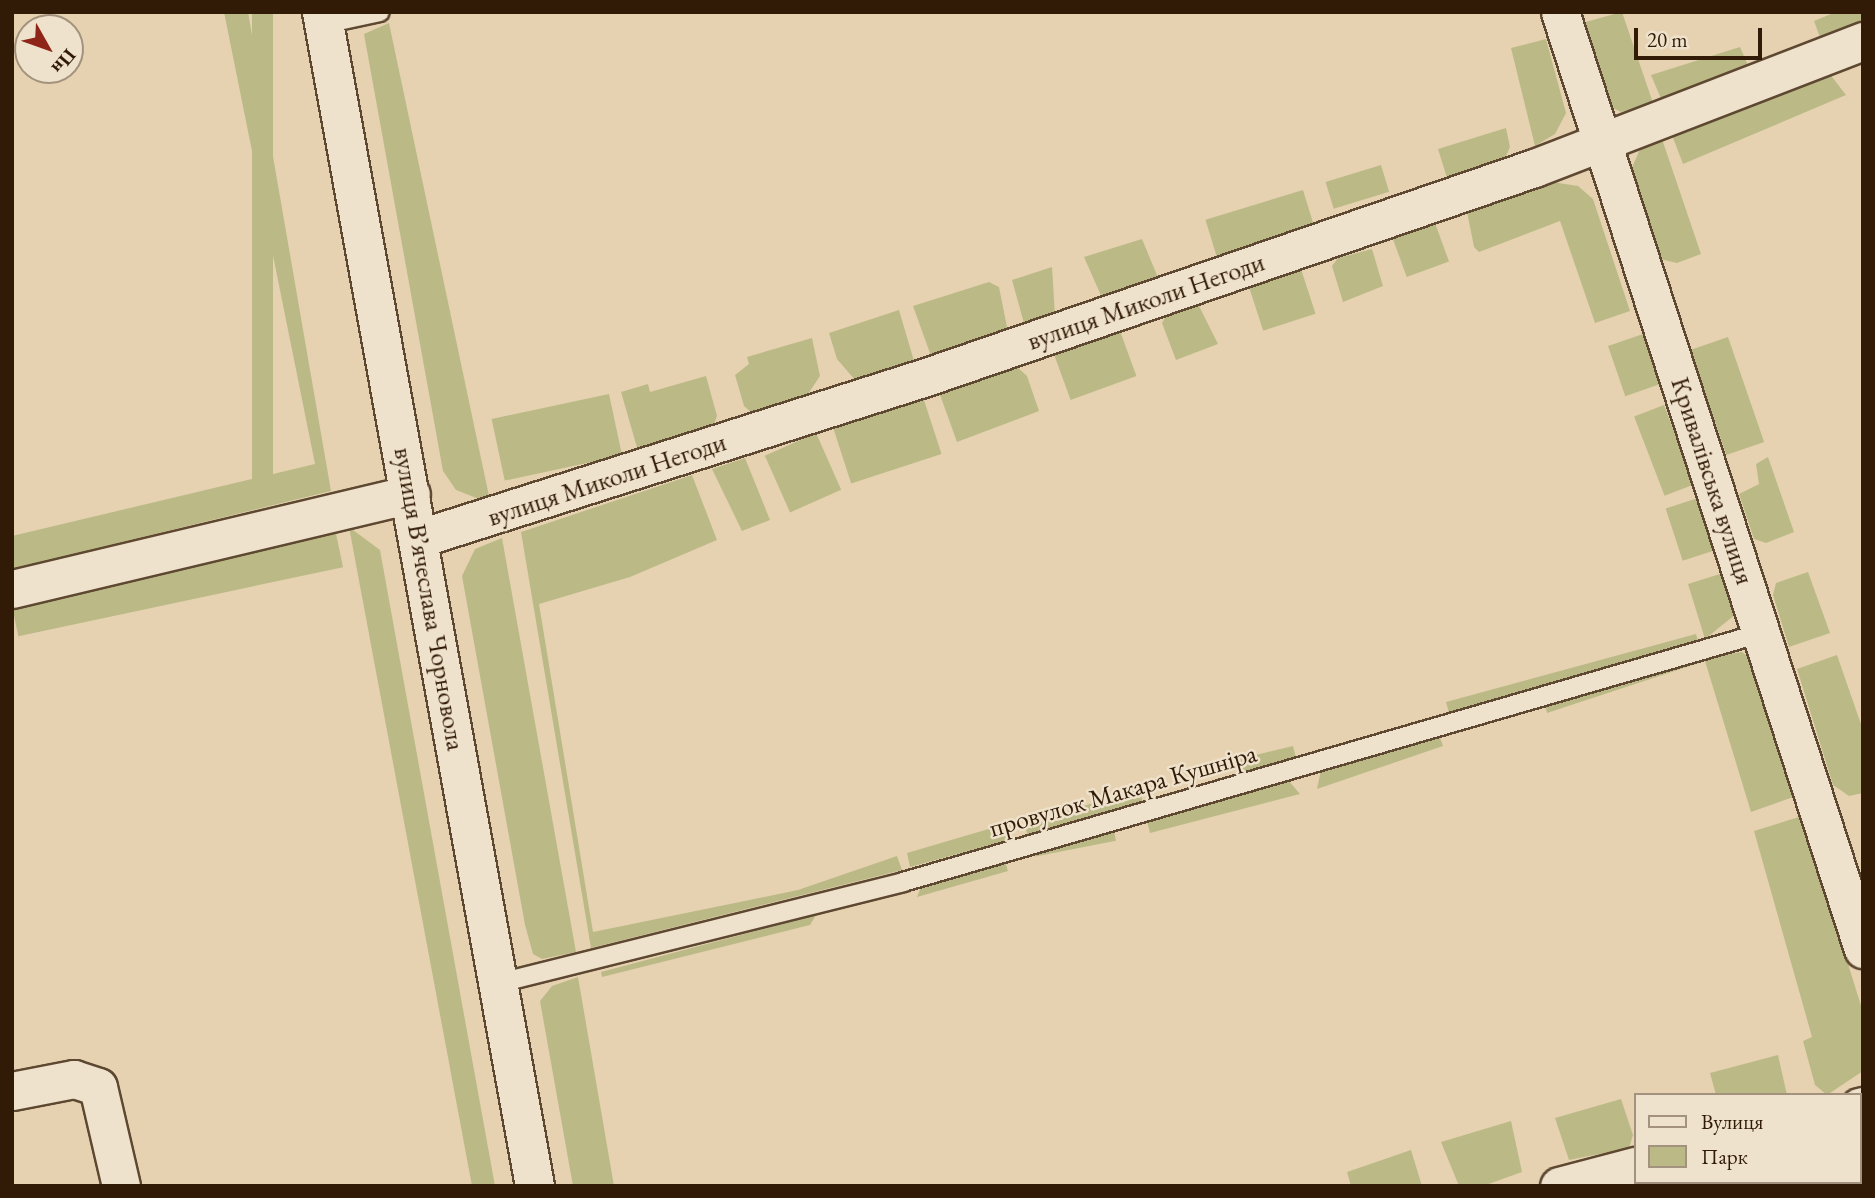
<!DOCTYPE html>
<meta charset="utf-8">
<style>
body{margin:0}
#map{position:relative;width:1875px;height:1198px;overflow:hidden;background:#e6d2b1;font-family:"EB Garamond",serif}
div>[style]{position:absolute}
.green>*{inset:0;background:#bbba87;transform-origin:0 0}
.roads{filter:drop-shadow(2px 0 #5e4831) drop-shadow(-2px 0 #5e4831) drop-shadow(0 2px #5e4831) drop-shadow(0 -2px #5e4831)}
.lane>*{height:18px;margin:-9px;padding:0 9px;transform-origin:9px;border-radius:9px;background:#efe2cc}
.street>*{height:37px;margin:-18.5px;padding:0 18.5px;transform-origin:18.5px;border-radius:18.5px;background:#efe2cc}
.secondary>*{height:38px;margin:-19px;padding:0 19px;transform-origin:19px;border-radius:19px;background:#efe2cc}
span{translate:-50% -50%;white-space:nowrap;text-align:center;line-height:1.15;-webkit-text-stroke:5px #efe2cc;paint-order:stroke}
.street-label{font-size:26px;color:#311a06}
.frame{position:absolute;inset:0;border:14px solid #311a06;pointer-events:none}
.legend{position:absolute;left:1634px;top:1093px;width:228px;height:91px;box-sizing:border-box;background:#efe2cc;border:2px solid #a3927d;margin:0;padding:9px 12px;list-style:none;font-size:21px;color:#311a06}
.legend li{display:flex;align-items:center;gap:14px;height:35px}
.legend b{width:35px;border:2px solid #a3927d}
.north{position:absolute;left:14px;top:14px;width:70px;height:70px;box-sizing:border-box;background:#efe2cc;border:2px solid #a3927d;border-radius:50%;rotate:130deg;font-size:19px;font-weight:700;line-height:28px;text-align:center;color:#311a06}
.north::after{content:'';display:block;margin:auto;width:24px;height:32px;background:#8f2418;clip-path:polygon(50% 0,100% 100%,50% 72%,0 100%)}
.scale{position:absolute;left:1634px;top:28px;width:128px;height:32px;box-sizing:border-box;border:4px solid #311a06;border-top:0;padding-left:9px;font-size:21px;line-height:24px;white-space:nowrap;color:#311a06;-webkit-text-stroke:5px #efe2cc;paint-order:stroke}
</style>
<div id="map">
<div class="green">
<div style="clip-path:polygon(224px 12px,248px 12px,331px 491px,12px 569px,12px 536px,315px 464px)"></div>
<div style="left:252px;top:12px;width:21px;height:486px"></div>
<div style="clip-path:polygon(1622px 12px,1653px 103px,1621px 112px,1607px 105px,1582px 23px)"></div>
<div style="clip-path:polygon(1836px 12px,1863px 12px,1863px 25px,1821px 40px,1814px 21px)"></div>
<div style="clip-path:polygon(389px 23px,489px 496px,479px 499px,456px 490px,443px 471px,364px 34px)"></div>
<div style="clip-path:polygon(1546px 39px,1566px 113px,1555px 134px,1535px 146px,1511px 48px)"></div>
<div style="clip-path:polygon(1740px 47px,1750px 70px,1662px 101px,1651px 75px)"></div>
<div style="clip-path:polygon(1829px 73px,1846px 95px,1683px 164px,1672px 135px)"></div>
<div style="clip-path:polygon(1506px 128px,1510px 147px,1503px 163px,1448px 181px,1438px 149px)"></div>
<div style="clip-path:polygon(1662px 139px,1701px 254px,1677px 263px,1660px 259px,1630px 172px,1641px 147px)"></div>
<div style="left:1381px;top:165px;width:28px;height:58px;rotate:73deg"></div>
<div style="clip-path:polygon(1552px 182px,1578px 186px,1593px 199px,1630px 311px,1595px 323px,1560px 221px,1479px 252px,1474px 247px,1467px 212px)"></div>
<div style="left:1303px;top:190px;width:38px;height:102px;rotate:73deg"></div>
<div style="left:1435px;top:223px;width:41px;height:45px;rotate:70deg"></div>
<div style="clip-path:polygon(1142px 239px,1159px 280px,1103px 300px,1084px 257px)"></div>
<div style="clip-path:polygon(1372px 249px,1383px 286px,1343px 302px,1332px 266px,1338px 258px)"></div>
<div style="clip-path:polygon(1052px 267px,1055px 316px,1025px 327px,1012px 280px)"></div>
<div style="left:1301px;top:269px;width:47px;height:55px;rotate:72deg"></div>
<div style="clip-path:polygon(989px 282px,999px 287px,1008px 332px,931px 356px,913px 306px)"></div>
<div style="clip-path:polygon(1198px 304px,1218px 344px,1176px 360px,1162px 323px,1167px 314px)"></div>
<div style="clip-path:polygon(899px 310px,914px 361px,855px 380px,837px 359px,829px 333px)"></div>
<div style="left:1120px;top:331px;width:48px;height:70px;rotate:70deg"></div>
<div style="left:1643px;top:334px;width:53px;height:37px;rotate:71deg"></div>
<div style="left:1728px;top:337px;width:111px;height:40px;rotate:71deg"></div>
<div style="clip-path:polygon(812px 338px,820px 376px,808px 394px,752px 413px,744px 406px,735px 375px,749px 364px,747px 357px)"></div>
<div style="clip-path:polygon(1016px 366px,1027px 376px,1039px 411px,957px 442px,939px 392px)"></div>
<div style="clip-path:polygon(706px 376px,717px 416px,713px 427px,638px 451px,621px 392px,648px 384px,650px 392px)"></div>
<div style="left:609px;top:394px;width:63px;height:120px;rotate:78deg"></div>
<div style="left:923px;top:397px;width:60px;height:95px;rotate:72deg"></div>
<div style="left:1664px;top:405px;width:85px;height:32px;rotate:69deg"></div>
<div style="left:816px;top:433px;width:62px;height:56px;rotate:66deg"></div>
<div style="clip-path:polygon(1768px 457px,1794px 532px,1766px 543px,1754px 539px,1739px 494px,1759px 484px,1756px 464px)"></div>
<div style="clip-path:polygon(745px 458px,770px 520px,742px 531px,712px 469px)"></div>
<div style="clip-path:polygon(692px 475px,717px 540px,630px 577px,539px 604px,593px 932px,798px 890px,897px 856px,902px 870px,591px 948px,521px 532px)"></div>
<div style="left:1698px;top:498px;width:55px;height:34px;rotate:72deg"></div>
<div style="clip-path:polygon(349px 527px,380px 550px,495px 1186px,472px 1186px)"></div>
<div style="left:335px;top:529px;width:39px;height:332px;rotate:78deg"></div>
<div style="clip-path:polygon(502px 538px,576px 952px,542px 959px,533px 954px,525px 925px,462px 576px,475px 549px)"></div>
<div style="clip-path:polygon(1808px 572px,1830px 633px,1789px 647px,1773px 595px,1776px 583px)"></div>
<div style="clip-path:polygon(1723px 573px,1736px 614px,1705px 639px,1688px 584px)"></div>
<div style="clip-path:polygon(1696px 634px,1698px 641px,1449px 713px,1446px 702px)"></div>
<div style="clip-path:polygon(1742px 652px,1750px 658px,1796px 796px,1751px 812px,1705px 661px,1547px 713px,1545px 704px,1708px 657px)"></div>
<div style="clip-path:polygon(1837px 655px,1863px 730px,1863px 793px,1849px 796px,1833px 785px,1797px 669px)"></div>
<div style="clip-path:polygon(1439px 735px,1443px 746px,1317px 789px,1321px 770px)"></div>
<div style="clip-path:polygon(1293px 746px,1296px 758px,1242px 773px,1235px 760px)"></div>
<div style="clip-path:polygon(1288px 780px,1300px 794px,1150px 833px,1147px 821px)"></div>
<div style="left:1139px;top:789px;width:14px;height:120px;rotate:73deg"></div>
<div style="clip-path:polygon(1802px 816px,1863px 1012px,1863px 1071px,1827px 1095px,1815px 1085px,1803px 1041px,1812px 1037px,1754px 831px)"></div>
<div style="clip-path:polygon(1009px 823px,1013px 839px,910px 867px,907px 853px)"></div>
<div style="left:1114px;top:831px;width:10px;height:82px;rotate:79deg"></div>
<div style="clip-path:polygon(1005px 862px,1008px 871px,917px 897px,921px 887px)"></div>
<div style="clip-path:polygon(816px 915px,810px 925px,602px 977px,601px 972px)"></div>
<div style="clip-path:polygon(578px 977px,614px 1186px,573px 1186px,540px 1001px,552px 986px)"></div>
<div style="clip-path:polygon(1778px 1055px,1787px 1095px,1716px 1095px,1710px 1073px)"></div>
<div style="clip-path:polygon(1621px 1099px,1633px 1135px,1629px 1148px,1569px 1160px,1555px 1118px)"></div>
<div style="clip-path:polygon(1511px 1121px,1522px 1172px,1483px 1186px,1459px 1186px,1441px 1142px)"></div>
<div style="clip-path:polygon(1859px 1132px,1863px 1186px,1731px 1186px,1859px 1182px)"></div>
<div style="clip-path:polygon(1411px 1150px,1422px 1186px,1351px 1186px,1347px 1172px)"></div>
</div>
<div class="roads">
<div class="lane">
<div style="left:324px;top:24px;width:57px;rotate:-12.1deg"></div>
<div style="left:495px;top:984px;width:421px;rotate:-14deg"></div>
<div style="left:903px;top:882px;width:893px;rotate:-16.18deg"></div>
</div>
<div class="street">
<div style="left:1560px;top:12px;width:985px;rotate:72.08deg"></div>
<div style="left:420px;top:538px;width:531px;rotate:-17.65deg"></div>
<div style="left:926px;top:377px;width:643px;rotate:-18.97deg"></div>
<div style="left:1534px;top:168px;width:353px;rotate:-21.1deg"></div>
<div style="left:12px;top:589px;width:410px;rotate:-13.4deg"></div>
<div style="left:12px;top:1091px;width:63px;rotate:-11deg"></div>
<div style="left:74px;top:1079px;width:25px;rotate:18deg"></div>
<div style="left:98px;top:1087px;width:102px;rotate:76.9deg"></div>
<div style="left:1859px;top:1107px;width:4px;rotate:-14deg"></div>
<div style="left:1559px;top:1186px;width:79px;rotate:-14.7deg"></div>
</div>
<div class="secondary">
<div style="left:322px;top:12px;width:1193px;rotate:79.72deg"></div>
</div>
</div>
<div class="street-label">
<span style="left:1146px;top:302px;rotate:-19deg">вулиця Миколи Негоди</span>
<span style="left:607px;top:480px;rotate:-18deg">вулиця Миколи Негоди</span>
<span style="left:1712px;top:481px;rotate:72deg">Кривалівська вулиця</span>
<span style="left:429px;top:599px;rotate:80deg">вулиця Вʼячеслава Чорновола</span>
<span style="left:1123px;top:791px;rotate:-16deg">провулок Макара Кушніра</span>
</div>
<div class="frame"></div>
<ul class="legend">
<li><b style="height:9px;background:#efe2cc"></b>Вулиця</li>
<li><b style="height:19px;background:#bbba87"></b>Парк</li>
</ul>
<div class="north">Пн</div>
<div class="scale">20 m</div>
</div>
